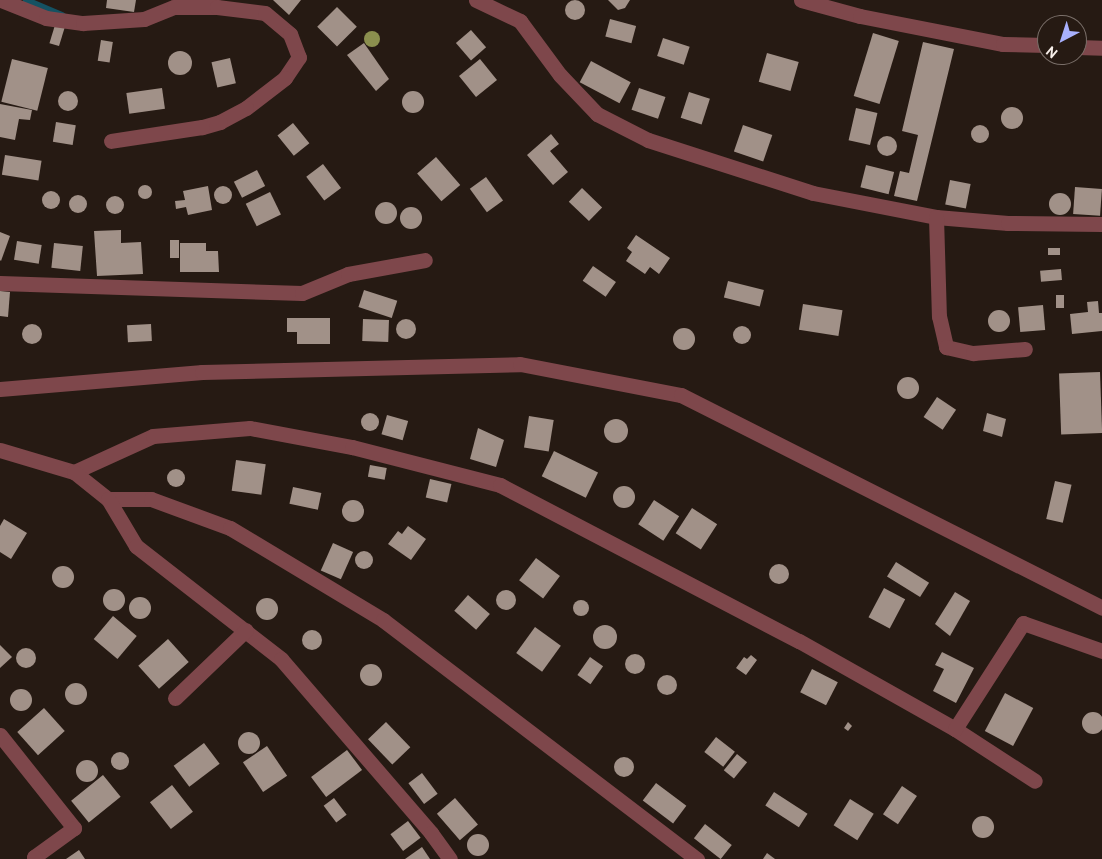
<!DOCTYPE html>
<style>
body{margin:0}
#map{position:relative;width:1102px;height:859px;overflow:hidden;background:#261a13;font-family:Overpass,sans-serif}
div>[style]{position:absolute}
.stream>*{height:7px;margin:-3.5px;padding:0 3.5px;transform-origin:3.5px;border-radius:3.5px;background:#155262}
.building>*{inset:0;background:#a19188;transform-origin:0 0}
.round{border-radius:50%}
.minor>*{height:15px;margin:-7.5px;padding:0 7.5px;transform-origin:7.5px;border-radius:7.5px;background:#7e474b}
.trees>*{width:16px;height:16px;margin:-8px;border-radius:50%;background:#8b8f4e}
span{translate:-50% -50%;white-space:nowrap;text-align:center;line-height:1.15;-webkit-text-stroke:5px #261a13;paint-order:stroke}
.north{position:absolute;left:1037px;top:15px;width:50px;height:50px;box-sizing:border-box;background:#261a13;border:1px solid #7a6f69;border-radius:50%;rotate:220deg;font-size:14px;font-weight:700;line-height:20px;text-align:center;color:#f7efea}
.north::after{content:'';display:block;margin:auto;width:18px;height:22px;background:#a8b0fc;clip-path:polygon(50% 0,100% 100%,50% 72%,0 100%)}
</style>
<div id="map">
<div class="stream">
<div style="left:26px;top:0;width:39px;rotate:23deg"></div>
</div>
<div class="building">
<div class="round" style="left:565px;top:0;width:20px;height:20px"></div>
<div style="clip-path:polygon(107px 0,136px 0,134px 12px,106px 8px)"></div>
<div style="clip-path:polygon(273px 0,301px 0,289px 15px)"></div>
<div style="clip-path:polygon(608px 0,630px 0,625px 8px,618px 10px)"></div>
<div style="left:337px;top:7px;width:28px;height:28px;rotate:45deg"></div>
<div style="left:610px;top:19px;width:27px;height:18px;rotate:15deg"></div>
<div style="left:55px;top:25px;width:10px;height:19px;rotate:17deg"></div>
<div style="left:471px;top:30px;width:23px;height:20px;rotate:49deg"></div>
<div style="left:873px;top:33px;width:27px;height:66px;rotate:17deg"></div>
<div style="left:663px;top:38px;width:28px;height:19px;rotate:18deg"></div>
<div style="left:101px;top:40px;width:12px;height:21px;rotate:9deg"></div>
<div style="clip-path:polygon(923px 42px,954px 49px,917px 201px,894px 196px,900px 171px,909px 173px,918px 135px,902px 131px)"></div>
<div style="clip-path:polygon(364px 43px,389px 79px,376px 91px,347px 55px)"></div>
<div class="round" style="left:168px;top:51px;width:24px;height:24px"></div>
<div style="left:767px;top:53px;width:33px;height:30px;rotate:16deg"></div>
<div style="left:230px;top:58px;width:26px;height:19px;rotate:77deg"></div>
<div style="left:12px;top:59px;width:37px;height:44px;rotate:14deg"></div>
<div style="left:480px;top:59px;width:27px;height:27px;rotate:51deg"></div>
<div style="left:591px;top:61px;width:45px;height:24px;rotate:28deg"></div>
<div style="left:162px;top:88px;width:21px;height:36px;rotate:82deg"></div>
<div style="left:639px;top:88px;width:28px;height:23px;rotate:19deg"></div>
<div class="round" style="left:402px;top:91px;width:22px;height:22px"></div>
<div class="round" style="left:58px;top:91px;width:20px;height:20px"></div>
<div style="left:689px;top:92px;width:22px;height:27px;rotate:18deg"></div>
<div style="clip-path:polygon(0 104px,32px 110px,30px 120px,19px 119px,15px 140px,0 137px)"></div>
<div class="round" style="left:1001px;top:107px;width:22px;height:22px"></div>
<div style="left:856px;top:108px;width:22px;height:33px;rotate:13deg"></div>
<div style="left:56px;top:122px;width:20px;height:20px;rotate:9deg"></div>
<div style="left:293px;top:123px;width:26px;height:20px;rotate:51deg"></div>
<div style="left:743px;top:125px;width:31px;height:28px;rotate:19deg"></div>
<div class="round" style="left:971px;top:125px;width:18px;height:18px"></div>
<div style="clip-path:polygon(551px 134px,559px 144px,550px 151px,568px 172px,553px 185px,527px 155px)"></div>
<div class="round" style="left:877px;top:136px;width:20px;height:20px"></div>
<div style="left:5px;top:155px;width:37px;height:20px;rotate:9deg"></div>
<div style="left:436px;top:157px;width:37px;height:25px;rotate:49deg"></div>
<div style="left:323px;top:164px;width:30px;height:21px;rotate:53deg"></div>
<div style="left:866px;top:165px;width:29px;height:23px;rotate:14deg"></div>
<div style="left:257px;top:170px;width:18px;height:26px;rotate:63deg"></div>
<div style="left:486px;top:177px;width:29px;height:20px;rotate:54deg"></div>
<div style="left:950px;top:180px;width:21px;height:25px;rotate:11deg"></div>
<div class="round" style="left:138px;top:185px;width:14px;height:14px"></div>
<div style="clip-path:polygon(208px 186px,212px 210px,188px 215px,186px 207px,176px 209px,175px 201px,185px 200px,183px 191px)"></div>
<div class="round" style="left:214px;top:186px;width:18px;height:18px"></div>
<div style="left:1075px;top:187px;width:27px;height:27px;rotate:4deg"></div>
<div style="left:582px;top:188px;width:28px;height:19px;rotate:44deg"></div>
<div class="round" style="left:42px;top:191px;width:18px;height:18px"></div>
<div style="left:270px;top:192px;width:25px;height:27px;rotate:64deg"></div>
<div class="round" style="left:1049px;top:193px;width:22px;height:22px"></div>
<div class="round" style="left:69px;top:195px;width:18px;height:18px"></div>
<div class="round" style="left:106px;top:196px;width:18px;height:18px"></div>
<div class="round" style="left:375px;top:202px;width:22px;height:22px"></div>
<div class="round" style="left:400px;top:207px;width:22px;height:22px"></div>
<div style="clip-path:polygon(121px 230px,121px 243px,141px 242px,143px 274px,97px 276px,94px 231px)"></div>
<div style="clip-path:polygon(0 232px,10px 236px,1px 261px,0 260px)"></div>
<div style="clip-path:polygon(636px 235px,670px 258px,659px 274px,650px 267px,645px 274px,626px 261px,632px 252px,627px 248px)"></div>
<div style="left:170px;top:240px;width:9px;height:18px"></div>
<div style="left:17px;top:241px;width:25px;height:19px;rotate:9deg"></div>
<div style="left:54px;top:243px;width:29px;height:25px;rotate:6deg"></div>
<div style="clip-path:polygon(180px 243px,206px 243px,206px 251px,218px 251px,219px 272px,180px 272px)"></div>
<div style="left:1060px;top:248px;width:7px;height:12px;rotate:90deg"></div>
<div style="left:593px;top:266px;width:28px;height:18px;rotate:35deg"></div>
<div style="left:1061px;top:269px;width:11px;height:21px;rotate:85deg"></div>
<div style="left:728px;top:281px;width:37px;height:17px;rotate:14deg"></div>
<div style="left:364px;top:290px;width:35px;height:18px;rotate:18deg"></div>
<div style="clip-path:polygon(0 291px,10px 292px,8px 317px,0 316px)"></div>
<div style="left:1056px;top:295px;width:8px;height:13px"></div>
<div style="clip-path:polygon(1098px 301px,1099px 313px,1102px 313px,1102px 331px,1072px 334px,1070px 314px,1088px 312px,1087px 302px)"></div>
<div style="left:803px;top:304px;width:40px;height:26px;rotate:9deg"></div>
<div style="left:1043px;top:305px;width:25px;height:25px;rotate:85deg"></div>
<div class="round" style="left:988px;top:310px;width:22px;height:22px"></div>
<div style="clip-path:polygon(287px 318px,330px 318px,330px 344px,297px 344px,297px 332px,287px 332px)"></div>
<div class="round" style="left:396px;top:319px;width:20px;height:20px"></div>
<div style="left:363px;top:319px;width:26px;height:22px;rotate:2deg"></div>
<div class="round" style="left:22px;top:324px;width:20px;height:20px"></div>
<div style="left:151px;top:324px;width:17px;height:24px;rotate:87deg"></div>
<div class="round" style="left:733px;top:326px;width:18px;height:18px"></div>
<div class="round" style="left:673px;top:328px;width:22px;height:22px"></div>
<div style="left:1100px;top:372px;width:61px;height:41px;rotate:88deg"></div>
<div class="round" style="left:897px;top:377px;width:22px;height:22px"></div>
<div style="left:937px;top:397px;width:23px;height:24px;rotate:34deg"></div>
<div class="round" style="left:361px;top:413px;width:18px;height:18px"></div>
<div style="clip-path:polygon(987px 413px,1006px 419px,1002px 437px,983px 431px)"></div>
<div style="left:387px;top:415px;width:22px;height:20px;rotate:16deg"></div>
<div style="left:529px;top:416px;width:25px;height:32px;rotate:9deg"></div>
<div class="round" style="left:604px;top:419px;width:24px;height:24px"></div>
<div style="clip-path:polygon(478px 428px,504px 440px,496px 467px,470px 459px)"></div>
<div style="left:554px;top:451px;width:49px;height:28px;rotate:26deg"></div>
<div style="left:236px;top:460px;width:30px;height:31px;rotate:8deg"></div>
<div style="left:370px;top:465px;width:17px;height:12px;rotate:10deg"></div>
<div class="round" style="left:167px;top:469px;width:18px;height:18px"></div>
<div style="left:430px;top:479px;width:22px;height:19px;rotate:13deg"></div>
<div style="left:1055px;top:481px;width:17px;height:39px;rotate:13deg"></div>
<div class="round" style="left:613px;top:486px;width:22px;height:22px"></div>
<div style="left:293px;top:487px;width:29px;height:17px;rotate:12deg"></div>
<div class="round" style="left:342px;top:500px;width:22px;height:22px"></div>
<div style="left:654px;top:500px;width:30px;height:29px;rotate:33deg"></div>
<div style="left:692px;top:508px;width:30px;height:30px;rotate:33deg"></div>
<div style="clip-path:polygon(4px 519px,27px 533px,11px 559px,0 552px,0 526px)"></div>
<div style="clip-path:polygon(408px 526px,426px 539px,411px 560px,388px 544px,398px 531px,402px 534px)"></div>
<div style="left:333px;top:543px;width:22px;height:30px;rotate:24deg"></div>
<div class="round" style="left:355px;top:551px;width:18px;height:18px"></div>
<div style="left:536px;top:558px;width:30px;height:28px;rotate:37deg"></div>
<div style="left:896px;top:562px;width:39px;height:17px;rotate:32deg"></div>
<div class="round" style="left:769px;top:564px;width:20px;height:20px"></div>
<div class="round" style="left:52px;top:566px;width:22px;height:22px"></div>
<div style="left:884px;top:588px;width:24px;height:33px;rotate:28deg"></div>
<div class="round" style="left:103px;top:589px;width:22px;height:22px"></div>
<div class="round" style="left:496px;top:590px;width:20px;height:20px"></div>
<div style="clip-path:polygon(955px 592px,970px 601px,950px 636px,935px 624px)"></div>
<div style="left:468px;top:595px;width:29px;height:21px;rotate:41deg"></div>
<div class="round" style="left:129px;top:597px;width:22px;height:22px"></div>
<div class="round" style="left:256px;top:598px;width:22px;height:22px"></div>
<div class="round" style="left:573px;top:600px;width:16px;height:16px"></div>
<div style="left:113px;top:616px;width:31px;height:30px;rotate:40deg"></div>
<div class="round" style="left:593px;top:625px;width:24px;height:24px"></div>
<div style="left:535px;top:627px;width:32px;height:32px;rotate:36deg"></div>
<div class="round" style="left:302px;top:630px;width:20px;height:20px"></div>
<div style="left:168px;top:639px;width:31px;height:40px;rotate:48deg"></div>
<div style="clip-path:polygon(0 645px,12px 657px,0 668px)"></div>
<div class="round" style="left:16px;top:648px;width:20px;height:20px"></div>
<div style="clip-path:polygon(942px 652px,974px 668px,956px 703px,933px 691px,944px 669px,935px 665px)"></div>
<div class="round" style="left:625px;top:654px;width:20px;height:20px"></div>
<div style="clip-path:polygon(751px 655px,757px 660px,746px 675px,736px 668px,744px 657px,747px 659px)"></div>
<div style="left:590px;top:657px;width:16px;height:22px;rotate:35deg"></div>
<div class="round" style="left:360px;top:664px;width:22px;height:22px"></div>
<div style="left:812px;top:669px;width:29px;height:26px;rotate:27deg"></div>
<div class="round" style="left:657px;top:675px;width:20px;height:20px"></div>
<div class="round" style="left:65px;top:683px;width:22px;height:22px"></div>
<div class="round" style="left:10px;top:689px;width:22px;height:22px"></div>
<div style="left:1005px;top:693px;width:32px;height:43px;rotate:28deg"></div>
<div style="left:44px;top:708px;width:31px;height:36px;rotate:48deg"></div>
<div class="round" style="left:1082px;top:712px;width:22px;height:22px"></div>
<div style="left:386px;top:722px;width:35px;height:25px;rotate:46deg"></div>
<div style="clip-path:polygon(848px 722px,852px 726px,848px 731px,844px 728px)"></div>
<div class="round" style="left:238px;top:732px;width:22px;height:22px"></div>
<div style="left:716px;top:737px;width:24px;height:19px;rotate:38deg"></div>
<div style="left:204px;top:743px;width:26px;height:38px;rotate:53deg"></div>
<div style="left:267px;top:746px;width:36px;height:29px;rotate:56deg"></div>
<div style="left:347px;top:750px;width:25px;height:45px;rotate:53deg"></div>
<div class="round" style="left:111px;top:752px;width:18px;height:18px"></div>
<div style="left:737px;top:754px;width:13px;height:21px;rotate:39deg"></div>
<div class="round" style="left:614px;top:757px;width:20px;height:20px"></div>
<div class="round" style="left:76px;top:760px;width:22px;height:22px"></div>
<div style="left:422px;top:773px;width:26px;height:17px;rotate:53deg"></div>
<div style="left:103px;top:775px;width:28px;height:41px;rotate:51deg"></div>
<div style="left:656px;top:783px;width:38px;height:22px;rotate:37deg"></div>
<div style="left:172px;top:785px;width:34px;height:28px;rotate:52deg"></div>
<div style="left:902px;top:786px;width:18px;height:34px;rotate:34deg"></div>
<div style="left:774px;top:792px;width:40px;height:16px;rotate:33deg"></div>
<div style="left:334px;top:798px;width:21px;height:13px;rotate:53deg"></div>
<div style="left:455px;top:798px;width:35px;height:24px;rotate:49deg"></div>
<div style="left:850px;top:799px;width:28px;height:31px;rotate:32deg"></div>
<div class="round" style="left:972px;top:816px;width:22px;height:22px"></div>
<div style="left:408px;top:821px;width:21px;height:22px;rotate:53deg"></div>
<div style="left:705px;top:824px;width:34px;height:18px;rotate:38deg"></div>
<div class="round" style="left:467px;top:834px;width:22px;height:22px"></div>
<div style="clip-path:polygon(422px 847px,430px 859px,405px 859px)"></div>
<div style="clip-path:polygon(79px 850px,85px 859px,66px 859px)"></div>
<div style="clip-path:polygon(767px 853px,775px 859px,763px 859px)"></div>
</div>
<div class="minor">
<div style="left:1px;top:0;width:48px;rotate:21.8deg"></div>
<div style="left:46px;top:18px;width:37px;rotate:8deg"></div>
<div style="left:83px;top:23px;width:61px;rotate:-3.8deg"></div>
<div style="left:144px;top:19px;width:32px;rotate:-22deg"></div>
<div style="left:174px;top:7px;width:43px"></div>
<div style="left:217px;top:7px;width:48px;rotate:7.1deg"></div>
<div style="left:265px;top:13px;width:33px;rotate:40deg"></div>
<div style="left:290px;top:34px;width:25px;rotate:69deg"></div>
<div style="left:299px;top:57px;width:25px;rotate:124deg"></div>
<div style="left:285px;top:78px;width:49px;rotate:142.4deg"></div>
<div style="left:246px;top:108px;width:30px;rotate:152deg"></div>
<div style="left:220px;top:122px;width:19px;rotate:164deg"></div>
<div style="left:202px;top:127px;width:92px;rotate:171.3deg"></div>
<div style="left:476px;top:0;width:49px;rotate:25.5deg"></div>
<div style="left:520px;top:21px;width:67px;rotate:53.5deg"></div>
<div style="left:560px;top:75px;width:54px;rotate:46.5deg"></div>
<div style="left:597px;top:114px;width:57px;rotate:27deg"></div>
<div style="left:648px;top:140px;width:173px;rotate:17.8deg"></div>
<div style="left:813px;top:193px;width:125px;rotate:11deg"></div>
<div style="left:936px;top:217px;width:72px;rotate:4.8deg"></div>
<div style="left:1008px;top:223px;width:94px;rotate:0.6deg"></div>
<div style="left:801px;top:0;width:61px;rotate:15.2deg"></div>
<div style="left:860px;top:16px;width:146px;rotate:11.1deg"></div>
<div style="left:1003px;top:44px;width:44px;rotate:1.3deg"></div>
<div style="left:1077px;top:47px;width:25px;rotate:2deg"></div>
<div style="left:936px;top:217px;width:99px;rotate:88.3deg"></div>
<div style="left:939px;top:316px;width:32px;rotate:77deg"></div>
<div style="left:946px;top:347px;width:28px;rotate:13deg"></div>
<div style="left:973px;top:353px;width:52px;rotate:-4.4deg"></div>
<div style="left:0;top:283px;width:302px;rotate:1.9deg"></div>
<div style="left:302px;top:293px;width:50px;rotate:-22.4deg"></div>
<div style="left:348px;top:274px;width:78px;rotate:-10.3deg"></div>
<div style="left:0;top:389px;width:203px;rotate:-4.8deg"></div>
<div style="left:202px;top:372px;width:318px;rotate:-1.4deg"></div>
<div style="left:520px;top:364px;width:164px;rotate:10.9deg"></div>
<div style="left:681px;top:395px;width:472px;rotate:26.8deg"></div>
<div style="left:0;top:450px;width:77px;rotate:16.6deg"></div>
<div style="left:74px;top:472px;width:87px;rotate:-24.5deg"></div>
<div style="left:153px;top:436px;width:97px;rotate:-4.7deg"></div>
<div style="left:250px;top:428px;width:104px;rotate:10.6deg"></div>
<div style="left:352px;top:447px;width:153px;rotate:14.4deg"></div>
<div style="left:500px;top:485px;width:337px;rotate:27.6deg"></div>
<div style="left:799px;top:641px;width:179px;rotate:29.4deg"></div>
<div style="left:955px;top:729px;width:95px;rotate:33deg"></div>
<div style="left:74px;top:472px;width:43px;rotate:38.5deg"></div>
<div style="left:108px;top:499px;width:43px"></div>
<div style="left:151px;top:499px;width:84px;rotate:20.2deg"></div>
<div style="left:230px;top:528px;width:179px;rotate:31deg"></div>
<div style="left:383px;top:620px;width:395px;rotate:37.3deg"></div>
<div style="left:108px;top:499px;width:55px;rotate:59.2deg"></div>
<div style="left:136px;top:546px;width:184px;rotate:37.9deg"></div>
<div style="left:281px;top:659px;width:230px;rotate:49.2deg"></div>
<div style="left:431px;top:833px;width:32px;rotate:54deg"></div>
<div style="left:175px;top:698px;width:98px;rotate:-43.8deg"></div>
<div style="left:955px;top:729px;width:126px;rotate:-57.3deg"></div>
<div style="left:1023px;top:623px;width:84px;rotate:19.5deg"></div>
<div style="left:0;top:735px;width:119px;rotate:51.5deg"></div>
<div style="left:74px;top:828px;width:49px;rotate:144.1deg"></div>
<div style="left:34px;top:857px;width:2px;rotate:63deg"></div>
</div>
<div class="trees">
<div style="left:372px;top:39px"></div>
</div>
<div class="north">N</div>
</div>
